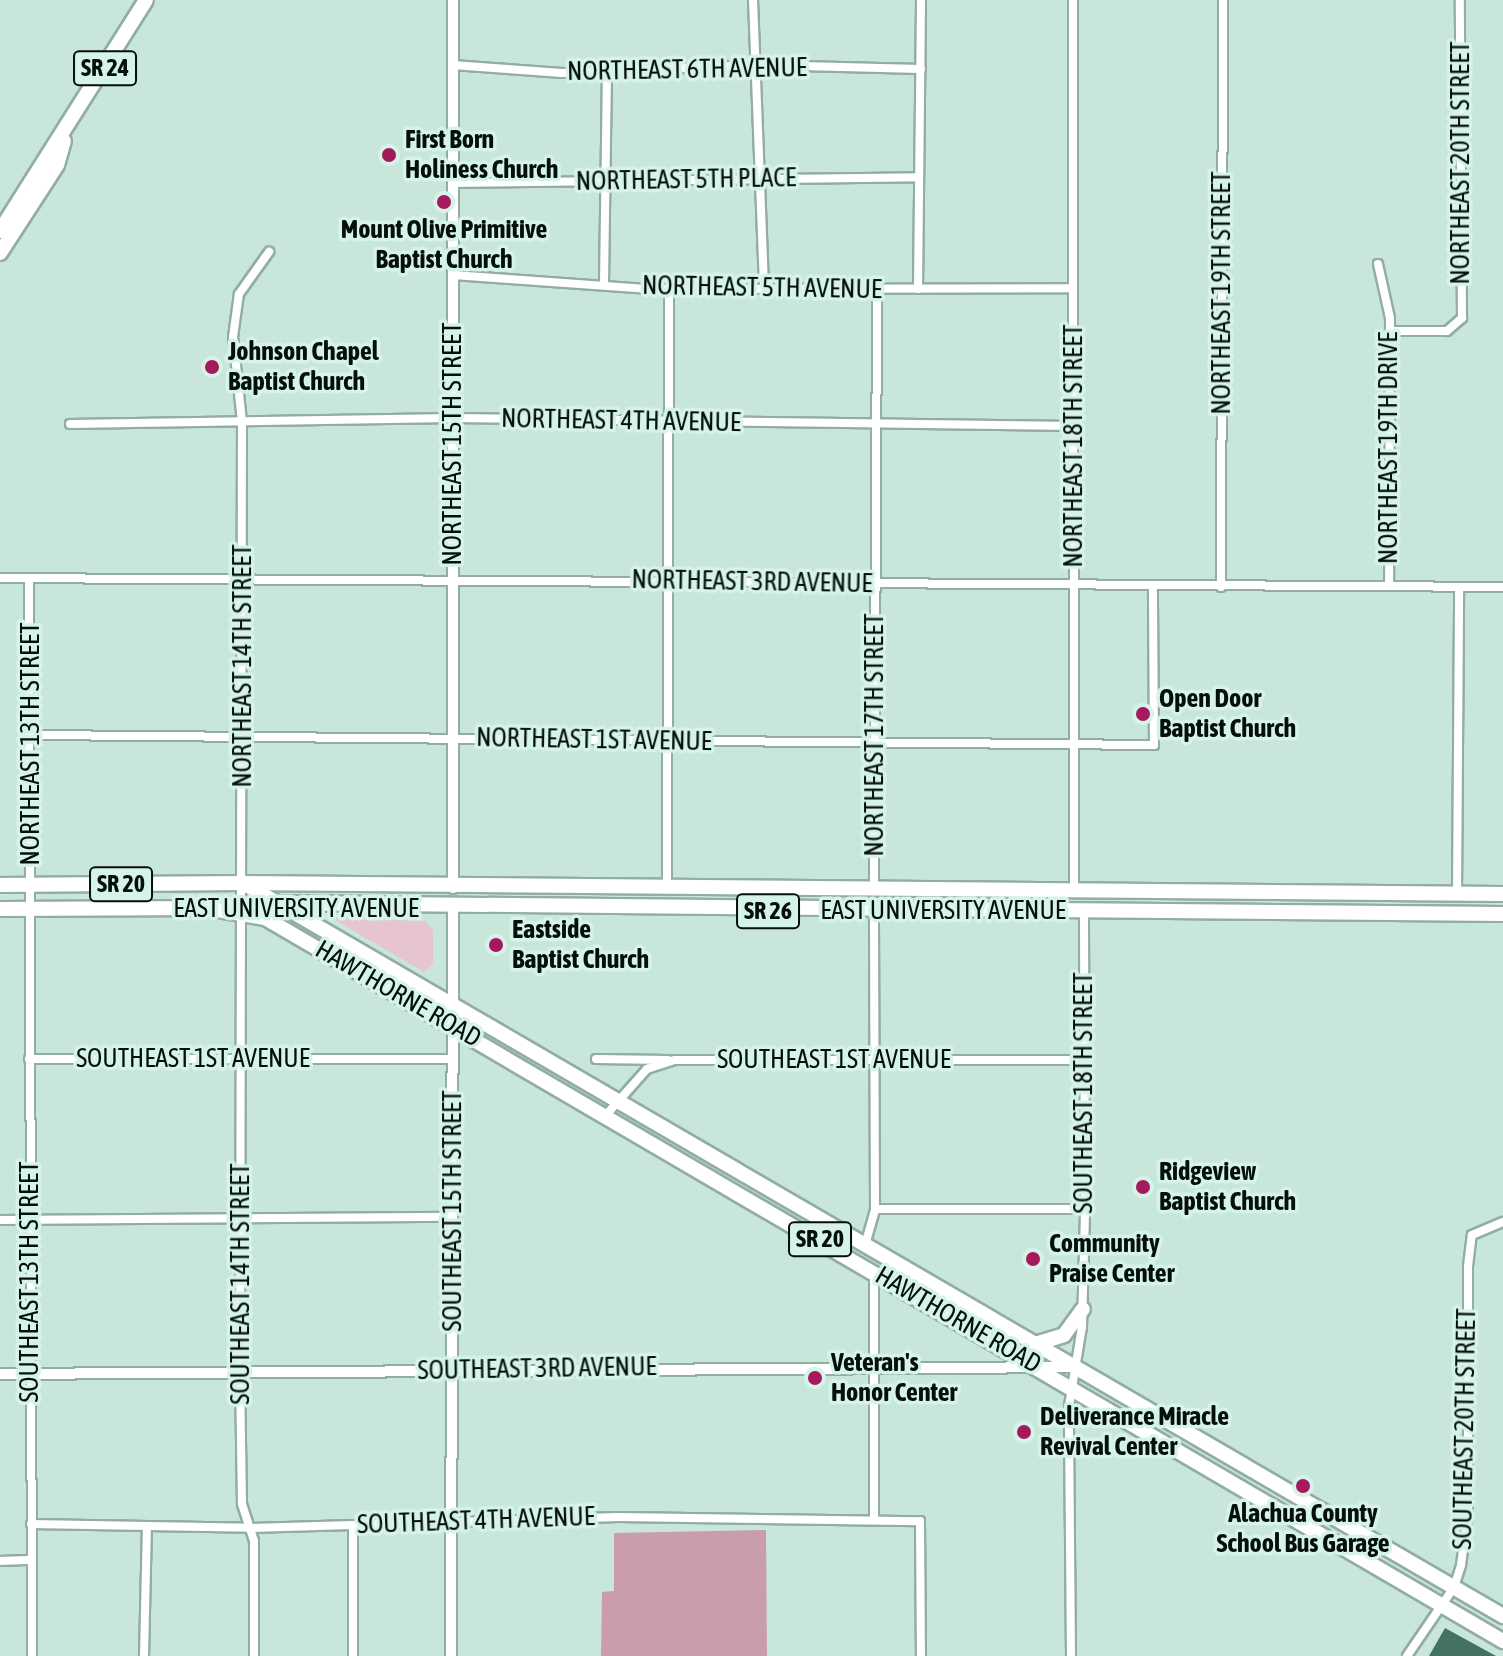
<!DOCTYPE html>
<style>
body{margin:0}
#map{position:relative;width:1503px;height:1656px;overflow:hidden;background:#c9e6db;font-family:"Asap Condensed",sans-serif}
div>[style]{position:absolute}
.green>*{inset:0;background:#e6c5cf}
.forest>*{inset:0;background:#ca9dab}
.building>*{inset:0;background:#437263}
.roads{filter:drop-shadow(2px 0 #92ada4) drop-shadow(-2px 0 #92ada4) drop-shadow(0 2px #92ada4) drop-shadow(0 -2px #92ada4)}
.minor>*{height:8px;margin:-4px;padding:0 4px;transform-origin:4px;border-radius:4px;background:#fff}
.tertiary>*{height:10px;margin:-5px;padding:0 5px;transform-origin:5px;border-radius:5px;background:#fff}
.primary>*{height:14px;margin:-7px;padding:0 7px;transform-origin:7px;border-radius:7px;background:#fff}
.trunk>*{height:14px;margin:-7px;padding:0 7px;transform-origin:7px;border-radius:7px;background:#fff}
.dots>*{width:22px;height:22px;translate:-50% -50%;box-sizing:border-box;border:4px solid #d6f3e9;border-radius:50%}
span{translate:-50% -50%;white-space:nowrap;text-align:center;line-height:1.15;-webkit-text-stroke:7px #d6f3e9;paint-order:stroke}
.shield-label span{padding:2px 6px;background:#d6f3e9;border:2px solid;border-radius:6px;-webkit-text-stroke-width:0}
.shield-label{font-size:24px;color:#050f0b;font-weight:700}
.street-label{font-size:26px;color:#050f0b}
.poi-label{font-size:26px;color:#050f0b;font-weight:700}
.left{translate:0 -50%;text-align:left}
</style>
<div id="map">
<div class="green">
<div style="clip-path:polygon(330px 917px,425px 921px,433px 930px,433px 964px,424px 972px)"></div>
</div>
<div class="forest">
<div style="clip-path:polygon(766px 1530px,767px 1656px,601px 1656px,602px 1592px,614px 1591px,614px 1533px)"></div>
</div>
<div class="building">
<div style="clip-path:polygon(1445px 1628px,1496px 1656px,1429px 1656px)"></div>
</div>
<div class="roads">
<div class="minor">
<div style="left:753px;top:0;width:289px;rotate:87.8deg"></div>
<div style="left:1073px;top:0;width:892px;rotate:89.94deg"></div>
<div style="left:453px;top:65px;width:109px;rotate:4.2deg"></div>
<div style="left:562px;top:73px;width:198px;rotate:-2.3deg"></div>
<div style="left:760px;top:65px;width:161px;rotate:1.4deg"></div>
<div style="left:453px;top:183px;width:466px;rotate:-0.7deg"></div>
<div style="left:1378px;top:264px;width:55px;rotate:77.5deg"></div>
<div style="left:1390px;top:318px;width:267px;rotate:90.2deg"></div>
<div style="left:453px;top:275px;width:194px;rotate:4.1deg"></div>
<div style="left:646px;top:289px;width:427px;rotate:-0.1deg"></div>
<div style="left:604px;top:284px;width:212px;rotate:-89.2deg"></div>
<div style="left:918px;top:289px;width:289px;rotate:-89.4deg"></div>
<div style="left:1390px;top:331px;width:57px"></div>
<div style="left:1447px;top:331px;width:20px;rotate:-41deg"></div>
<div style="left:1462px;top:318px;width:318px;rotate:-90.4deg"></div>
<div style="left:70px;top:424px;width:383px;rotate:-0.9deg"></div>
<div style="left:453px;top:418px;width:622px;rotate:0.74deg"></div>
<div style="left:0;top:578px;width:1503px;rotate:0.34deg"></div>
<div style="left:29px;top:579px;width:1077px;rotate:89.84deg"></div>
<div style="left:1221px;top:587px;width:587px;rotate:-89.8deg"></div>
<div style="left:34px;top:735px;width:1120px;rotate:0.51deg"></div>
<div style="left:1154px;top:745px;width:158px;rotate:-90.4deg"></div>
<div style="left:667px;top:888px;width:599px;rotate:-89.81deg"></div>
<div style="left:874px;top:891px;width:601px;rotate:-89.71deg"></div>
<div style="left:1457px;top:894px;width:307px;rotate:-89.6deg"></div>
<div style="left:29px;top:1059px;width:424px"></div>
<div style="left:596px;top:1059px;width:72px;rotate:0.8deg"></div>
<div style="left:606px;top:1115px;width:62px;rotate:-48.3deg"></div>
<div style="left:647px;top:1069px;width:29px;rotate:-18deg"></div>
<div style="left:675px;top:1060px;width:409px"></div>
<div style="left:875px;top:1209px;width:210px"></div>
<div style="left:0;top:1220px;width:453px;rotate:-0.4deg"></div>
<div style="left:865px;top:1245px;width:37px;rotate:-74deg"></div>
<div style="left:875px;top:1209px;width:298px;rotate:-90.2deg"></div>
<div style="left:874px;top:1520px;width:248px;rotate:-90deg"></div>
<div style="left:31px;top:1524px;width:220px;rotate:1deg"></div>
<div style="left:251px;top:1528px;width:368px;rotate:-1.7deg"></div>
<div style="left:619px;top:1517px;width:301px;rotate:0.8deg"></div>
<div style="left:920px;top:1521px;width:135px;rotate:89.6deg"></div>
<div style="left:353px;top:1525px;width:131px;rotate:90deg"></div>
<div style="left:0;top:1561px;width:31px;rotate:-2deg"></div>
<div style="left:144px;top:1656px;width:129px;rotate:-88.7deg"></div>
<div style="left:254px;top:1656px;width:115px;rotate:-90deg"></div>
<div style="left:254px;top:1541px;width:39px;rotate:-108deg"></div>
<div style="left:242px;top:1504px;width:131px;rotate:-90.9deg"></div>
<div style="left:240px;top:1373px;width:951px;rotate:-89.88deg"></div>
<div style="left:242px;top:422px;width:85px;rotate:-96deg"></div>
<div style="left:233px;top:337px;width:43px;rotate:-82.1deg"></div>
<div style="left:239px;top:294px;width:52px;rotate:-54.5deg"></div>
<div style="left:1071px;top:1656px;width:250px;rotate:-90.5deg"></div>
<div style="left:1069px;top:1406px;width:80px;rotate:-80.7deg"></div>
<div style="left:1082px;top:1327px;width:118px;rotate:-88.5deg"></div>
<div style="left:1085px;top:1209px;width:297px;rotate:-90.2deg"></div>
<div style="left:1407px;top:1656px;width:83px;rotate:-55.7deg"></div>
<div style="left:1454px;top:1587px;width:23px;rotate:-72deg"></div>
<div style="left:1461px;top:1565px;width:51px;rotate:-82.2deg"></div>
<div style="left:1468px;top:1514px;width:248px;rotate:-90deg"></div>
<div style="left:1468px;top:1266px;width:31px;rotate:-83deg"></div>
<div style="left:1472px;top:1235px;width:34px;rotate:-23deg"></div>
</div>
<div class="tertiary">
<div style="left:453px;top:0;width:888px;rotate:90deg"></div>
<div style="left:0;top:1374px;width:1070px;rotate:-0.37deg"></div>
<div style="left:451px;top:1656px;width:746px;rotate:-89.85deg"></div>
</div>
<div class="primary">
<div style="left:243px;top:883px;width:1260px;rotate:0.5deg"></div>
<div style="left:242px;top:910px;width:36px;rotate:-11deg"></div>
<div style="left:277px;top:903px;width:1226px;rotate:0.51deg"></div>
</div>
<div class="trunk">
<div style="left:0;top:231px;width:273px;rotate:-57.7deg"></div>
<div style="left:0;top:253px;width:105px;rotate:-57.1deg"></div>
<div style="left:57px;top:165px;width:25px;rotate:-74deg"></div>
<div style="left:0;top:885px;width:243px;rotate:-0.5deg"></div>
<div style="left:243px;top:883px;width:1458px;rotate:30.19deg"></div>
<div style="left:0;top:909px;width:206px;rotate:-0.3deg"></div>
<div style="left:206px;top:908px;width:60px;rotate:9.6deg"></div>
<div style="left:265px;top:918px;width:1434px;rotate:30.29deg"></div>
<div style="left:1035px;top:1344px;width:30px;rotate:-17deg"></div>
<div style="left:1064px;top:1335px;width:32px;rotate:-54deg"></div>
</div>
</div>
<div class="dots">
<div style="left:389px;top:155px;background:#a5195d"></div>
<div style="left:444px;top:202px;background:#a5195d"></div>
<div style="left:212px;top:367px;background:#a5195d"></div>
<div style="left:1143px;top:714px;background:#a5195d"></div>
<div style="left:496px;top:945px;background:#a5195d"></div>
<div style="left:1143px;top:1187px;background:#a5195d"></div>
<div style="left:1033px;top:1259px;background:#a5195d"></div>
<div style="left:815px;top:1378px;background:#a5195d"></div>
<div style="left:1024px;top:1432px;background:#a5195d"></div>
<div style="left:1303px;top:1486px;background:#a5195d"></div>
</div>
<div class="shield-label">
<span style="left:105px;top:68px">SR 24</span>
<span style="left:121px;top:884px">SR 20</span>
<span style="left:768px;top:911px">SR 26</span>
<span style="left:820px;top:1239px">SR 20</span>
</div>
<div class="street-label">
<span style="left:687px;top:70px;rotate:-1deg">NORTHEAST 6TH AVENUE</span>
<span style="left:1461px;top:163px;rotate:-90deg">NORTHEAST 20TH STREET</span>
<span style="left:686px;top:180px;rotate:-1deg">NORTHEAST 5TH PLACE</span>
<span style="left:762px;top:288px;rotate:1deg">NORTHEAST 5TH AVENUE</span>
<span style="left:1222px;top:293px;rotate:-90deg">NORTHEAST 19TH STREET</span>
<span style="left:621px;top:421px;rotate:1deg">NORTHEAST 4TH AVENUE</span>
<span style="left:453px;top:444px;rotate:-90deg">NORTHEAST 15TH STREET</span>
<span style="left:1074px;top:446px;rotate:-90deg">NORTHEAST 18TH STREET</span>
<span style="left:1389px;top:448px;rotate:-90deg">NORTHEAST 19TH DRIVE</span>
<span style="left:752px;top:582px;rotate:1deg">NORTHEAST 3RD AVENUE</span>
<span style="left:243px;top:666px;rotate:-90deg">NORTHEAST 14TH STREET</span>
<span style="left:875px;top:735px;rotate:-90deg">NORTHEAST 17TH STREET</span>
<span style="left:594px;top:740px;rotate:1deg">NORTHEAST 1ST AVENUE</span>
<span style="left:31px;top:744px;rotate:-90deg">NORTHEAST 13TH STREET</span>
<span style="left:296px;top:909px">EAST UNIVERSITY AVENUE</span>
<span style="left:943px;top:911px">EAST UNIVERSITY AVENUE</span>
<span style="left:398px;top:994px;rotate:30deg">HAWTHORNE ROAD</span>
<span style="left:193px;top:1059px">SOUTHEAST 1ST AVENUE</span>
<span style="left:834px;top:1060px">SOUTHEAST 1ST AVENUE</span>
<span style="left:1084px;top:1093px;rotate:-90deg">SOUTHEAST 18TH STREET</span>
<span style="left:453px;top:1211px;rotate:-90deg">SOUTHEAST 15TH STREET</span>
<span style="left:30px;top:1282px;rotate:-90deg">SOUTHEAST 13TH STREET</span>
<span style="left:241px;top:1284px;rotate:-90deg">SOUTHEAST 14TH STREET</span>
<span style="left:958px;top:1320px;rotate:30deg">HAWTHORNE ROAD</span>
<span style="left:537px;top:1369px;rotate:-1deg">SOUTHEAST 3RD AVENUE</span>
<span style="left:1465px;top:1429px;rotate:-89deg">SOUTHEAST 20TH STREET</span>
<span style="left:476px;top:1521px;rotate:-2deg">SOUTHEAST 4TH AVENUE</span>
</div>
<div class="poi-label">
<span class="left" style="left:405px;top:155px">First Born<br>Holiness Church</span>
<span style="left:444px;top:245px">Mount Olive Primitive<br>Baptist Church</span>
<span class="left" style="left:228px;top:367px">Johnson Chapel<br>Baptist Church</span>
<span class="left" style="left:1159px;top:714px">Open Door<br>Baptist Church</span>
<span class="left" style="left:512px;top:945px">Eastside<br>Baptist Church</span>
<span class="left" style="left:1159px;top:1187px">Ridgeview<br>Baptist Church</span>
<span class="left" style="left:1049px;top:1259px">Community<br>Praise Center</span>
<span class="left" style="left:831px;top:1378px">Veteran's<br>Honor Center</span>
<span class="left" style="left:1040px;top:1432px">Deliverance Miracle<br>Revival Center</span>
<span style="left:1303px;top:1529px">Alachua County<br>School Bus Garage</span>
</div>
</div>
